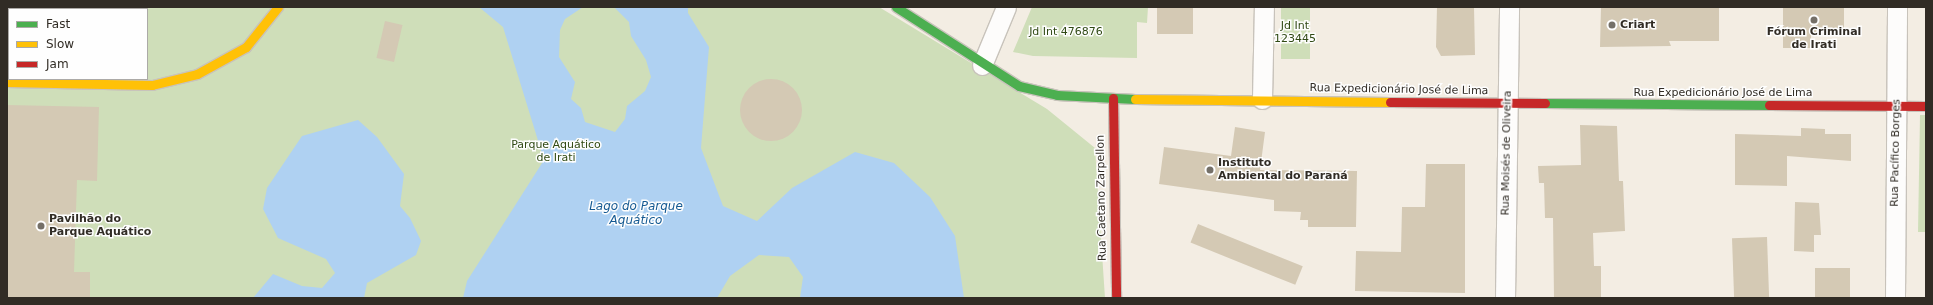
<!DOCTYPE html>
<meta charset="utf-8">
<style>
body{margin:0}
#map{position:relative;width:1933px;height:305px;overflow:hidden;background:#f3ede3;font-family:"DejaVu Sans",sans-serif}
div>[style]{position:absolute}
.green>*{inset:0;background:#cfdeb9;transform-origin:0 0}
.water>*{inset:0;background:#afd1f2}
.building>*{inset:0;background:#d4c9b4;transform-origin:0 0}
.round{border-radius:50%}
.roads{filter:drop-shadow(1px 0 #c8c3bb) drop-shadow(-1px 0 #c8c3bb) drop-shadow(0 1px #c8c3bb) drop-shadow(0 -1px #c8c3bb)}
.street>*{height:19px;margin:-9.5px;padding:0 9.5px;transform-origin:9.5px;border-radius:9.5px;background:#fdfcfb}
.fast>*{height:9px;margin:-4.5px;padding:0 4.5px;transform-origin:4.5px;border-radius:4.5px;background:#4caf50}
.slow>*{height:9px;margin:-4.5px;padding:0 4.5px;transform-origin:4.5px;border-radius:4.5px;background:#ffc107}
.jam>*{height:9px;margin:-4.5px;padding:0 4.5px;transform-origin:4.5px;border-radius:4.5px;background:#c62828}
.dots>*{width:11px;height:11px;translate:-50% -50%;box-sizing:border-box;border:2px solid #fefefe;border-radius:50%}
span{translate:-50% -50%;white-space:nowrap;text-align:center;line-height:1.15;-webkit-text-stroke:3px #fefefe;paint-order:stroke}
.poi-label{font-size:11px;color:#312c25;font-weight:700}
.left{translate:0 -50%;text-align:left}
.park-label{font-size:11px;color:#304a14}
.street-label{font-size:11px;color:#312c25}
.water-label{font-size:12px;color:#145992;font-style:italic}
.frame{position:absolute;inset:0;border:8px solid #312c25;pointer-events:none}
.legend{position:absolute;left:8px;top:8px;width:140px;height:72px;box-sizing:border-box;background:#fefefe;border:1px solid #acaaa7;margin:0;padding:5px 7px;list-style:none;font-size:12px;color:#312c25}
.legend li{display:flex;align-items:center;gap:8px;height:20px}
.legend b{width:20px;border:1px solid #acaaa7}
</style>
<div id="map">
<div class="green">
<div style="clip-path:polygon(121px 7px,879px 7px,1047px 109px,1095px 148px,1105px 298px,7px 298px,7px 59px,9px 79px,147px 79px,147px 9px)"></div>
<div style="clip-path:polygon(1032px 7px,1148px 7px,1147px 23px,1137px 22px,1137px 58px,1033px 56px,1013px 52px)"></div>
<div style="left:1281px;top:7px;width:29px;height:52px"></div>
<div style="clip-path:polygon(1920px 115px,1926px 115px,1926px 232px,1918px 232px)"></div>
</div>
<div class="water">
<div style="clip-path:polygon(479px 7px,583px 7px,565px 19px,560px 30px,559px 57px,575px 82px,571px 99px,581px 108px,585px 122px,615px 132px,625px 119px,627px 106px,645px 91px,651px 77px,646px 60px,631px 36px,629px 22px,614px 7px,688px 7px,688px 13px,709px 47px,701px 148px,723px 206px,757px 221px,792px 188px,855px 152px,894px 163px,930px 197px,955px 236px,964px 298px,800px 298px,803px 277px,789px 257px,759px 255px,730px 276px,717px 298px,463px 298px,467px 281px,544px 160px,503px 27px)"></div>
<div style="clip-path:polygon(358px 120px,377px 137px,404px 174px,400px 206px,410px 218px,421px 241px,416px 255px,367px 283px,364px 298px,253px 298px,273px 274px,302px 286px,322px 288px,335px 273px,326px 259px,278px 238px,263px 209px,267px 188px,302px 136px)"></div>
</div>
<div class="building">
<div style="left:1157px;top:7px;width:36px;height:27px"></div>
<div style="clip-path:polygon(1437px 7px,1474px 7px,1475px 55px,1441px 56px,1436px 47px)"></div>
<div style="clip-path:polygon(1601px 7px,1719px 7px,1719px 41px,1669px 41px,1671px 46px,1600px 47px)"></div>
<div style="clip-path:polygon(1783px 7px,1844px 7px,1844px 32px,1811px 32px,1811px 48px,1783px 48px)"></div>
<div style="left:385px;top:21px;width:18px;height:38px;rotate:13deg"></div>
<div class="round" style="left:740px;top:79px;width:62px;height:62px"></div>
<div style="clip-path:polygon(7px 105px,99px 107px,97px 181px,77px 180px,74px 272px,90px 272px,90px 298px,7px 298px)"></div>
<div style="clip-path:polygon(1580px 125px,1617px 126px,1619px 181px,1623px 181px,1625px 231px,1593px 233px,1594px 266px,1601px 266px,1601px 298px,1554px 298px,1553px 218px,1545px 218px,1544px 183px,1539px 183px,1538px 166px,1581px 165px)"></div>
<div style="clip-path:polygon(1235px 127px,1265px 132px,1260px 170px,1357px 171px,1356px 227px,1308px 227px,1308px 220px,1300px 220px,1301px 212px,1274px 211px,1274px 200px,1159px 184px,1164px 147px,1231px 156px)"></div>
<div style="clip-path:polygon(1801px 128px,1825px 129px,1825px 134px,1851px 134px,1851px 161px,1787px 156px,1787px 186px,1735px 185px,1735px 134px,1801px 136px)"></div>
<div style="clip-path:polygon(1426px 164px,1465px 164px,1465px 293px,1355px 291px,1356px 251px,1401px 252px,1402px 207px,1425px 207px)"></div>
<div style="clip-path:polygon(1795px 202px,1819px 203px,1821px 235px,1814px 235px,1814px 252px,1794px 251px)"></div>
<div style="left:1198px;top:224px;width:113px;height:20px;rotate:22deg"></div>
<div style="left:1767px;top:237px;width:61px;height:35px;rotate:88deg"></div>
<div style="left:1815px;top:268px;width:35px;height:29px"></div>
</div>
<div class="roads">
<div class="street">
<div style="left:982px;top:65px;width:63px;rotate:-67.5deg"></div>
<div style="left:1262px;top:99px;width:92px;rotate:-88.8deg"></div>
<div style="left:1505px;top:298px;width:291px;rotate:-89.2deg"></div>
<div style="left:1895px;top:298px;width:291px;rotate:-89.6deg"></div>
</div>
<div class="fast">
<div style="left:896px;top:7px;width:146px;rotate:32.7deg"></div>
<div style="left:1019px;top:86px;width:39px;rotate:13deg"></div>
<div style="left:1057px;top:95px;width:78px;rotate:2.9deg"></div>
<div style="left:1545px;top:103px;width:224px;rotate:0.5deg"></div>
</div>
<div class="slow">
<div style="left:7px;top:82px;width:145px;rotate:1.2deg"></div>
<div style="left:152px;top:85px;width:46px;rotate:-13.7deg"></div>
<div style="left:197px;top:74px;width:56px;rotate:-28.9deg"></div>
<div style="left:246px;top:47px;width:51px;rotate:-51.3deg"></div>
<div style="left:1135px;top:99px;width:255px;rotate:0.7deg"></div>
</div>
<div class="jam">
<div style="left:1113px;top:98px;width:200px;rotate:89.1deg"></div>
<div style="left:1390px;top:102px;width:155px;rotate:0.4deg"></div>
<div style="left:1769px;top:105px;width:157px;rotate:0.4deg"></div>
</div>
</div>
<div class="dots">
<div style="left:1814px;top:20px;background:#757068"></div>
<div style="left:1612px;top:25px;background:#757068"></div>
<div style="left:1210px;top:170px;background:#757068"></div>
<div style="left:41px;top:226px;background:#757068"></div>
</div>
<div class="poi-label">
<span class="left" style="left:1620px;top:25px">Criart</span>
<span style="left:1814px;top:39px">Fórum Criminal<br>de Irati</span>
<span class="left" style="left:1218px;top:170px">Instituto<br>Ambiental do Paraná</span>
<span class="left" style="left:49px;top:226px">Pavilhão do<br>Parque Aquático</span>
</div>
<div class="park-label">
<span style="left:1295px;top:33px">Jd Int<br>123445</span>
<span style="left:1066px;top:32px">Jd Int 476876</span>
<span style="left:556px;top:152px">Parque Aquático<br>de Irati</span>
</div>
<div class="street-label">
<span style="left:1399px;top:90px;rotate:1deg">Rua Expedicionário José de Lima</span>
<span style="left:1723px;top:93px">Rua Expedicionário José de Lima</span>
<span style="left:1507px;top:153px;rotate:-89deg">Rua Moisés de Oliveira</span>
<span style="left:1896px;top:153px;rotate:-89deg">Rua Pacífico Borges</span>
<span style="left:1102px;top:198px;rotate:-91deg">Rua Caetano Zarpellon</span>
</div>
<div class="water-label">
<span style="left:636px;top:214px">Lago do Parque<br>Aquático</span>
</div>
<div class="frame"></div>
<ul class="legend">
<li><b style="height:5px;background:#4caf50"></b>Fast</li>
<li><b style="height:5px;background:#ffc107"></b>Slow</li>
<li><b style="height:5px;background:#c62828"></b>Jam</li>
</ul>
</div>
